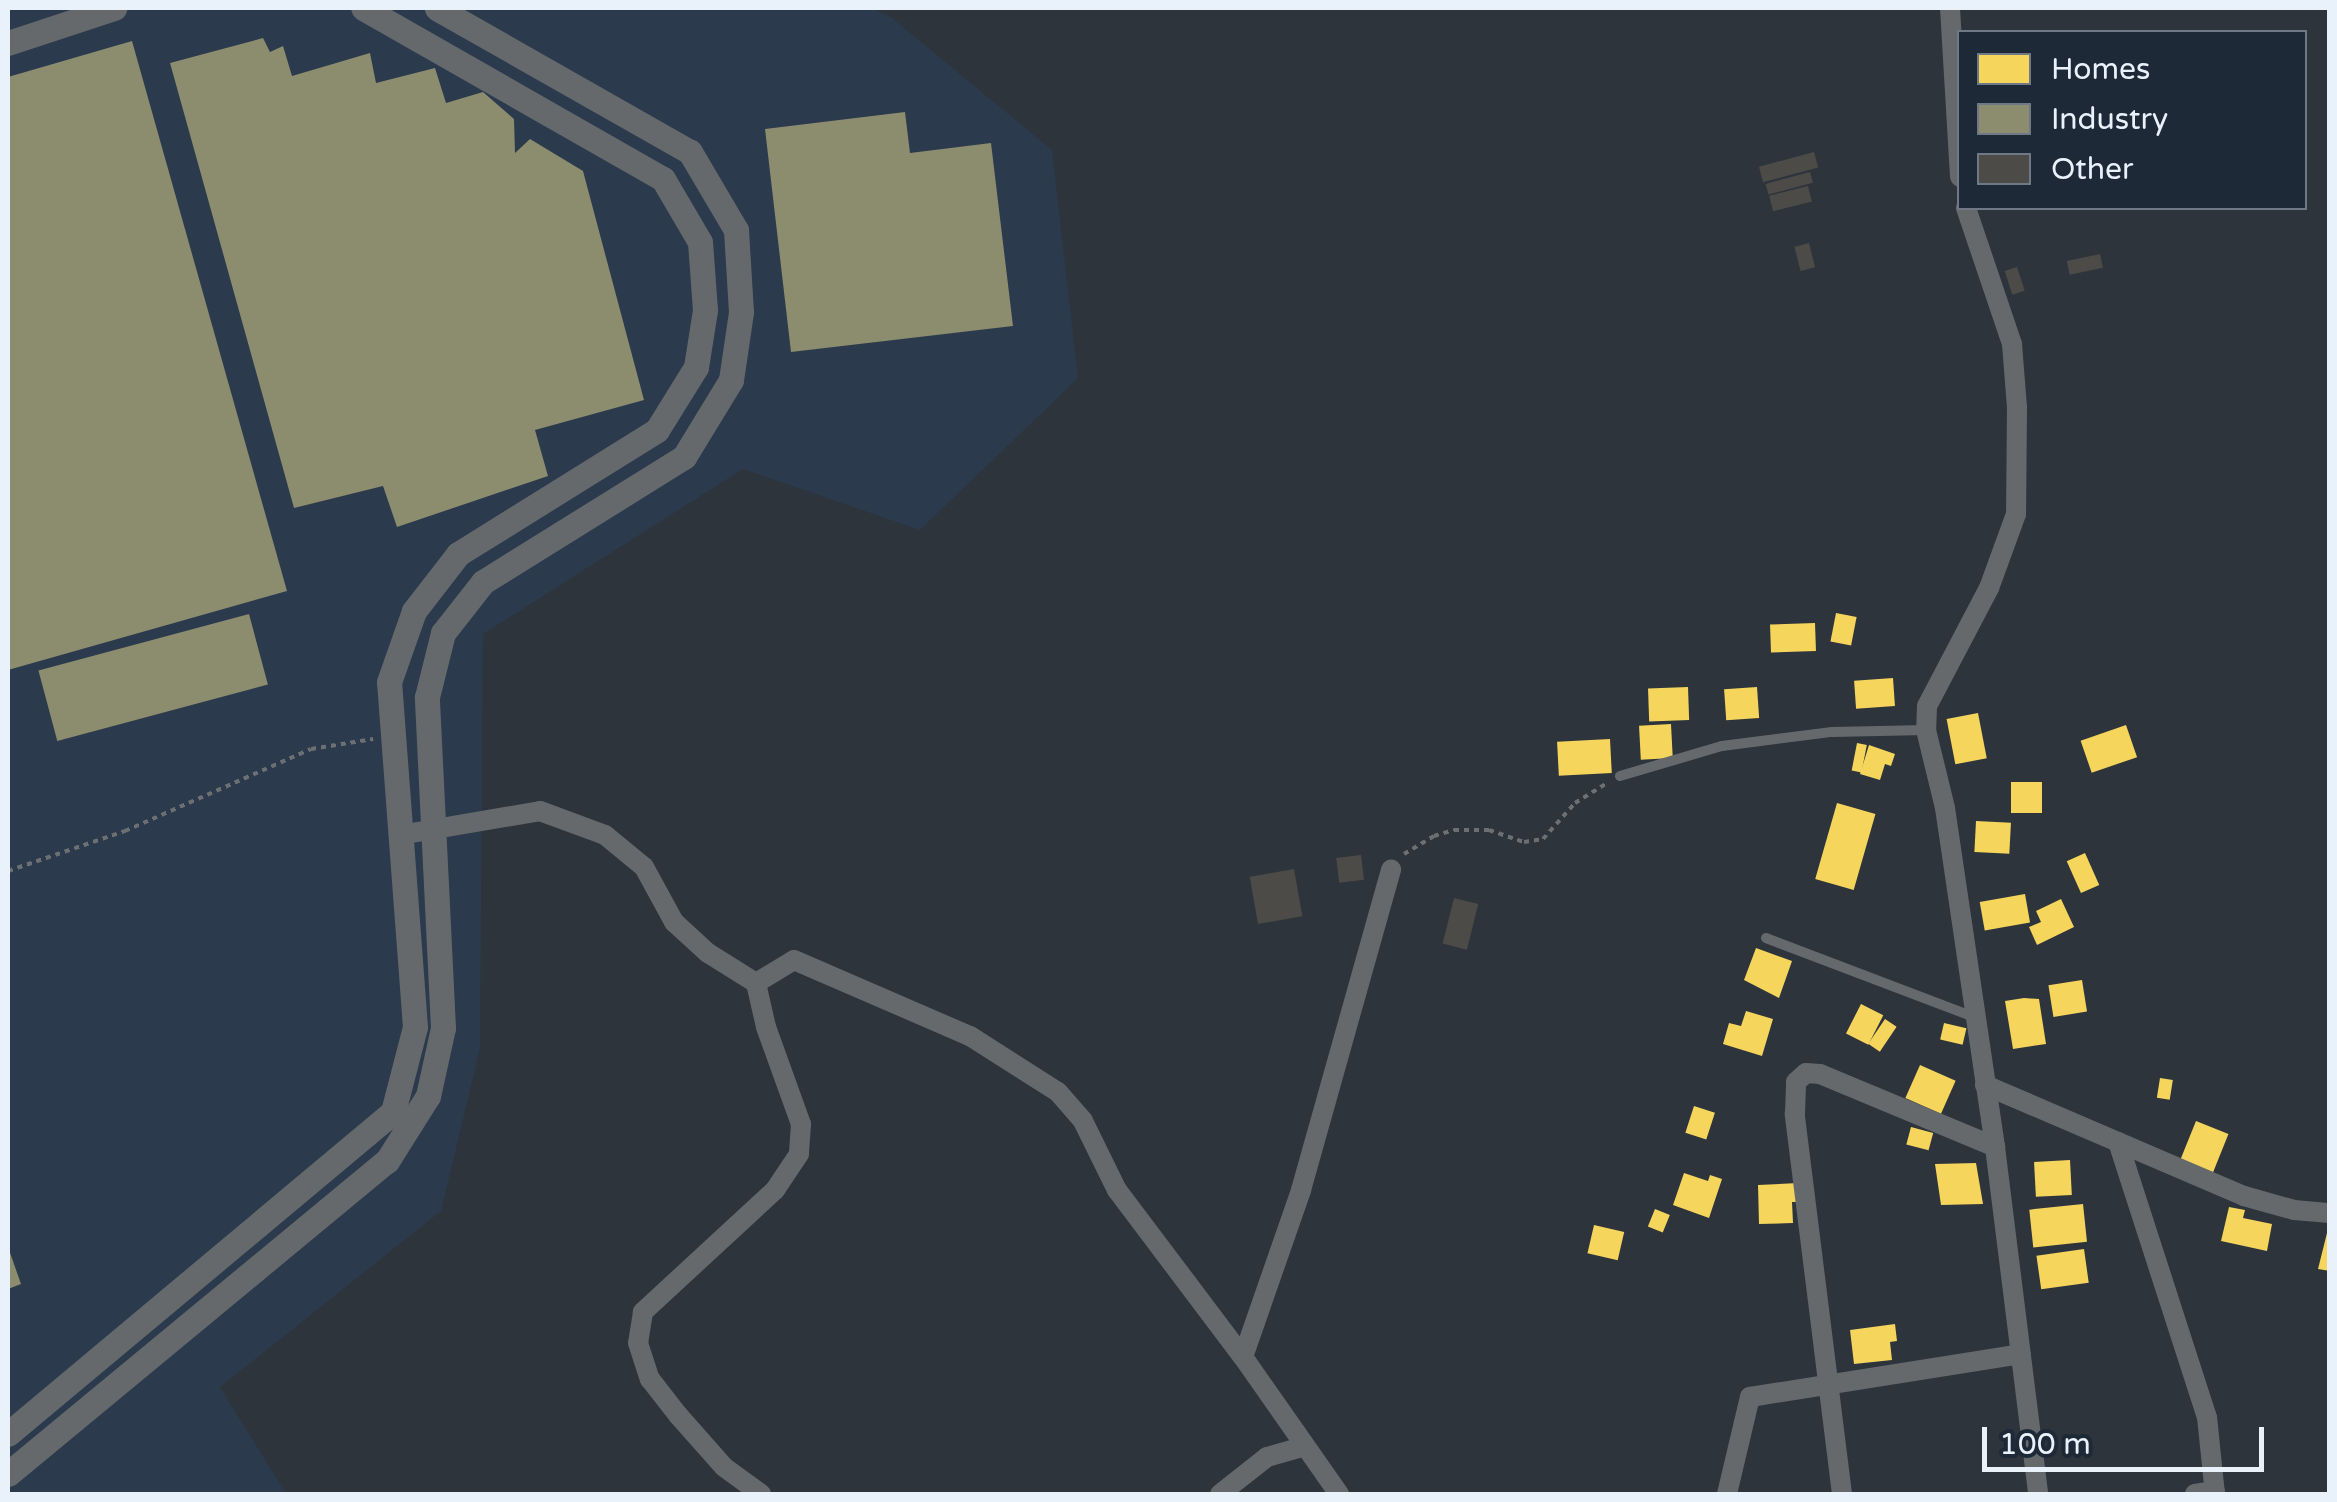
<!DOCTYPE html>
<style>
body{margin:0}
#map{position:relative;width:2337px;height:1502px;overflow:hidden;background:#2d343c;font-family:"Varela Round",sans-serif}
div>[style]{position:absolute}
.built>*{inset:0;background:#2b3a4d}
.homes>*{inset:0;background:#f6d55c;transform-origin:0 0}
.industry>*{inset:0;background:#8c8c6e;transform-origin:0 0}
.building>*{inset:0;background:#4c4b47;transform-origin:0 0}
.path>*{height:4px;margin-top:-2px;transform-origin:0;background:repeating-linear-gradient(90deg,#6c7073 0 5px,transparent 0 10px)}
.service>*{height:10px;margin:-5px;padding:0 5px;transform-origin:5px;border-radius:5px;background:#66696c}
.minor>*{height:20px;margin:-10px;padding:0 10px;transform-origin:10px;border-radius:10px;background:#66696c}
.tertiary>*{height:25px;margin:-12.5px;padding:0 12.5px;transform-origin:12.5px;border-radius:12.5px;background:#66696c}
span{translate:-50% -50%;white-space:nowrap;text-align:center;line-height:1.15;-webkit-text-stroke:10px #1d2937;paint-order:stroke}
.frame{position:absolute;inset:0;border:10px solid #e9f1fb;pointer-events:none}
.legend{position:absolute;left:1957px;top:30px;width:350px;height:180px;box-sizing:border-box;background:#1d2937;border:2px solid #6f7985;margin:0;padding:12px 18px;list-style:none;font-size:30px;color:#e9f1fb}
.legend li{display:flex;align-items:center;gap:20px;height:50px}
.legend b{width:50px;border:2px solid #6f7985}
.scale{position:absolute;left:1982px;top:1427px;width:282px;height:45px;box-sizing:border-box;border:5px solid #e9f1fb;border-top:0;padding-left:12px;font-size:30px;line-height:35px;white-space:nowrap;color:#e9f1fb;-webkit-text-stroke:8px #1d2937;paint-order:stroke}
</style>
<div id="map">
<div class="built">
<div style="clip-path:polygon(8px 8px,871px 8px,892px 18px,1052px 150px,1078px 378px,920px 530px,743px 469px,483px 634px,480px 1048px,441px 1211px,220px 1387px,286px 1494px,8px 1494px)"></div>
</div>
<div class="homes">
<div style="left:1836px;top:613px;width:21px;height:29px;rotate:11deg"></div>
<div style="left:1815px;top:623px;width:28px;height:45px;rotate:88deg"></div>
<div style="left:1893px;top:678px;width:28px;height:39px;rotate:86deg"></div>
<div style="left:1688px;top:687px;width:33px;height:40px;rotate:88deg"></div>
<div style="left:1757px;top:687px;width:31px;height:33px;rotate:86deg"></div>
<div style="left:1978px;top:713px;width:46px;height:32px;rotate:79deg"></div>
<div style="left:1671px;top:724px;width:34px;height:32px;rotate:87deg"></div>
<div style="left:2126px;top:725px;width:34px;height:48px;rotate:71deg"></div>
<div style="left:1610px;top:739px;width:34px;height:53px;rotate:87deg"></div>
<div style="left:1857px;top:743px;width:10px;height:28px;rotate:11deg"></div>
<div style="clip-path:polygon(1869px 745px,1895px 754px,1891px 766px,1885px 764px,1880px 780px,1860px 774px)"></div>
<div style="left:2011px;top:782px;width:31px;height:31px"></div>
<div style="left:1837px;top:803px;width:40px;height:79px;rotate:16deg"></div>
<div style="left:1976px;top:821px;width:35px;height:31px;rotate:3deg"></div>
<div style="left:2085px;top:853px;width:35px;height:20px;rotate:66deg"></div>
<div style="left:2025px;top:894px;width:29px;height:46px;rotate:80deg"></div>
<div style="clip-path:polygon(2061px 899px,2074px 927px,2037px 945px,2029px 927px,2041px 922px,2036px 911px)"></div>
<div style="clip-path:polygon(1756px 948px,1792px 961px,1779px 998px,1744px 980px)"></div>
<div style="left:2082px;top:980px;width:32px;height:34px;rotate:81deg"></div>
<div style="clip-path:polygon(2024px 998px,2039px 999px,2046px 1044px,2013px 1049px,2005px 1001px)"></div>
<div style="left:1861px;top:1004px;width:25px;height:33px;rotate:27deg"></div>
<div style="clip-path:polygon(1746px 1011px,1773px 1019px,1762px 1056px,1723px 1044px,1729px 1023px,1741px 1026px)"></div>
<div style="left:1885px;top:1019px;width:14px;height:30px;rotate:34deg"></div>
<div style="left:1944px;top:1023px;width:23px;height:17px;rotate:13deg"></div>
<div style="left:1920px;top:1065px;width:39px;height:36px;rotate:24deg"></div>
<div style="left:2160px;top:1078px;width:13px;height:20px;rotate:9deg"></div>
<div style="left:1694px;top:1106px;width:22px;height:28px;rotate:18deg"></div>
<div style="left:2196px;top:1121px;width:35px;height:41px;rotate:22deg"></div>
<div style="left:1911px;top:1127px;width:23px;height:18px;rotate:15deg"></div>
<div style="left:2070px;top:1160px;width:35px;height:36px;rotate:87deg"></div>
<div style="clip-path:polygon(1976px 1163px,1983px 1204px,1941px 1205px,1935px 1164px)"></div>
<div style="clip-path:polygon(1684px 1173px,1708px 1181px,1710px 1175px,1722px 1179px,1709px 1218px,1673px 1205px)"></div>
<div style="clip-path:polygon(1799px 1183px,1800px 1202px,1792px 1202px,1793px 1223px,1759px 1224px,1758px 1185px)"></div>
<div style="left:2083px;top:1204px;width:38px;height:54px;rotate:84deg"></div>
<div style="clip-path:polygon(2229px 1207px,2245px 1210px,2243px 1218px,2272px 1224px,2267px 1251px,2221px 1241px)"></div>
<div style="left:1655px;top:1209px;width:16px;height:19px;rotate:22deg"></div>
<div style="left:1594px;top:1225px;width:31px;height:29px;rotate:13deg"></div>
<div style="clip-path:polygon(2328px 1229px,2330px 1230px,2330px 1271px,2318px 1269px)"></div>
<div style="left:2084px;top:1249px;width:34px;height:48px;rotate:82deg"></div>
<div style="clip-path:polygon(1895px 1324px,1897px 1341px,1890px 1342px,1892px 1360px,1854px 1364px,1850px 1330px)"></div>
</div>
<div class="industry">
<div style="clip-path:polygon(263px 38px,270px 52px,283px 46px,292px 76px,370px 53px,376px 83px,435px 68px,446px 103px,483px 92px,514px 119px,515px 153px,530px 139px,583px 171px,644px 400px,535px 430px,548px 476px,397px 527px,383px 486px,294px 508px,170px 63px)"></div>
<div style="clip-path:polygon(132px 41px,287px 591px,8px 670px,8px 77px)"></div>
<div style="clip-path:polygon(905px 112px,910px 153px,991px 143px,1013px 326px,791px 352px,765px 129px)"></div>
<div style="left:249px;top:614px;width:73px;height:218px;rotate:75deg"></div>
<div style="clip-path:polygon(8px 1247px,21px 1284px,8px 1289px)"></div>
</div>
<div class="building">
<div style="left:1814px;top:152px;width:16px;height:57px;rotate:75deg"></div>
<div style="left:1810px;top:172px;width:11px;height:46px;rotate:75deg"></div>
<div style="left:1808px;top:186px;width:16px;height:40px;rotate:76deg"></div>
<div style="left:1809px;top:243px;width:25px;height:15px;rotate:76deg"></div>
<div style="left:2100px;top:254px;width:14px;height:34px;rotate:78deg"></div>
<div style="left:2017px;top:267px;width:25px;height:13px;rotate:72deg"></div>
<div style="left:1361px;top:855px;width:25px;height:25px;rotate:83deg"></div>
<div style="left:1294px;top:869px;width:48px;height:45px;rotate:80deg"></div>
<div style="left:1454px;top:898px;width:25px;height:47px;rotate:14deg"></div>
</div>
<div class="path">
<div style="left:1404px;top:854px;width:35px;rotate:-31deg"></div>
<div style="left:1434px;top:836px;width:21px;rotate:-17deg"></div>
<div style="left:1454px;top:830px;width:35px"></div>
<div style="left:1489px;top:830px;width:37px;rotate:19deg"></div>
<div style="left:1524px;top:842px;width:19px;rotate:-9deg"></div>
<div style="left:1543px;top:839px;width:48px;rotate:-48.4deg"></div>
<div style="left:1575px;top:803px;width:39px;rotate:-32deg"></div>
<div style="left:8px;top:871px;width:124px;rotate:-18.9deg"></div>
<div style="left:125px;top:831px;width:203px;rotate:-23.8deg"></div>
<div style="left:311px;top:749px;width:63px;rotate:-9.2deg"></div>
</div>
<div class="service">
<div style="left:1620px;top:776px;width:106px;rotate:-16.4deg"></div>
<div style="left:1722px;top:746px;width:111px;rotate:-7.3deg"></div>
<div style="left:1832px;top:732px;width:94px;rotate:-1.2deg"></div>
<div style="left:1766px;top:938px;width:222px;rotate:20.8deg"></div>
</div>
<div class="minor">
<div style="left:1950px;top:8px;width:169px;rotate:86.6deg"></div>
<div style="left:1966px;top:208px;width:144px;rotate:71.3deg"></div>
<div style="left:2012px;top:344px;width:63px;rotate:85.5deg"></div>
<div style="left:2017px;top:407px;width:107px;rotate:90.5deg"></div>
<div style="left:2016px;top:514px;width:79px;rotate:110deg"></div>
<div style="left:1989px;top:588px;width:133px;rotate:117.7deg"></div>
<div style="left:1927px;top:706px;width:24px;rotate:92deg"></div>
<div style="left:1926px;top:730px;width:80px;rotate:76.3deg"></div>
<div style="left:1945px;top:808px;width:343px;rotate:81.6deg"></div>
<div style="left:1995px;top:1147px;width:350px;rotate:82.9deg"></div>
<div style="left:400px;top:835px;width:142px;rotate:-9.7deg"></div>
<div style="left:540px;top:811px;width:69px;rotate:20.3deg"></div>
<div style="left:605px;top:835px;width:50px;rotate:39.4deg"></div>
<div style="left:644px;top:867px;width:63px;rotate:61.4deg"></div>
<div style="left:674px;top:922px;width:46px;rotate:42.4deg"></div>
<div style="left:708px;top:953px;width:57px;rotate:32deg"></div>
<div style="left:756px;top:983px;width:44px;rotate:-31.2deg"></div>
<div style="left:794px;top:960px;width:192px;rotate:23.4deg"></div>
<div style="left:970px;top:1036px;width:104px;rotate:32.5deg"></div>
<div style="left:1058px;top:1092px;width:38px;rotate:49deg"></div>
<div style="left:1083px;top:1121px;width:77px;rotate:63.8deg"></div>
<div style="left:1117px;top:1190px;width:209px;rotate:53deg"></div>
<div style="left:756px;top:983px;width:45px;rotate:77.2deg"></div>
<div style="left:766px;top:1027px;width:103px;rotate:70.2deg"></div>
<div style="left:801px;top:1124px;width:30px;rotate:94deg"></div>
<div style="left:799px;top:1154px;width:43px;rotate:123.7deg"></div>
<div style="left:775px;top:1190px;width:180px;rotate:137.3deg"></div>
<div style="left:643px;top:1312px;width:31px;rotate:99deg"></div>
<div style="left:638px;top:1343px;width:38px;rotate:72deg"></div>
<div style="left:650px;top:1379px;width:46px;rotate:52.1deg"></div>
<div style="left:678px;top:1415px;width:69px;rotate:48.5deg"></div>
<div style="left:724px;top:1467px;width:46px;rotate:36.1deg"></div>
<div style="left:1985px;top:1085px;width:282px;rotate:23.2deg"></div>
<div style="left:2244px;top:1196px;width:52px;rotate:15.6deg"></div>
<div style="left:2294px;top:1210px;width:36px;rotate:5deg"></div>
<div style="left:2118px;top:1142px;width:289px;rotate:72.1deg"></div>
<div style="left:2207px;top:1417px;width:77px;rotate:84.1deg"></div>
<div style="left:1220px;top:1494px;width:60px;rotate:-38.2deg"></div>
<div style="left:1267px;top:1457px;width:37px;rotate:-16deg"></div>
<div style="left:1339px;top:1494px;width:167px;rotate:-125deg"></div>
<div style="left:1243px;top:1357px;width:177px;rotate:-70.8deg"></div>
<div style="left:1301px;top:1190px;width:333px;rotate:-74.3deg"></div>
<div style="left:1727px;top:1494px;width:100px;rotate:-76.7deg"></div>
<div style="left:1750px;top:1397px;width:274px;rotate:-9deg"></div>
<div style="left:1842px;top:1494px;width:383px;rotate:-97.1deg"></div>
<div style="left:1795px;top:1114px;width:32px;rotate:-88deg"></div>
<div style="left:1796px;top:1082px;width:13px;rotate:-42deg"></div>
<div style="left:1806px;top:1073px;width:14px;rotate:4deg"></div>
<div style="left:1820px;top:1074px;width:190px;rotate:22.6deg"></div>
<div style="left:2195px;top:1494px;width:20px;rotate:-9deg"></div>
</div>
<div class="tertiary">
<div style="left:8px;top:43px;width:112px;rotate:-18.3deg"></div>
<div style="left:8px;top:1434px;width:502px;rotate:-39.91deg"></div>
<div style="left:393px;top:1112px;width:88px;rotate:-75.5deg"></div>
<div style="left:415px;top:1027px;width:346px;rotate:-94.3deg"></div>
<div style="left:389px;top:682px;width:75px;rotate:-70.6deg"></div>
<div style="left:414px;top:611px;width:72px;rotate:-52.3deg"></div>
<div style="left:458px;top:554px;width:234px;rotate:-31.9deg"></div>
<div style="left:657px;top:430px;width:74px;rotate:-58.2deg"></div>
<div style="left:696px;top:367px;width:58px;rotate:-81deg"></div>
<div style="left:705px;top:310px;width:68px;rotate:-94.2deg"></div>
<div style="left:700px;top:242px;width:73px;rotate:-120.4deg"></div>
<div style="left:663px;top:179px;width:345px;rotate:-150.3deg"></div>
<div style="left:8px;top:1474px;width:492px;rotate:-39.6deg"></div>
<div style="left:387px;top:1161px;width:77px;rotate:-57.8deg"></div>
<div style="left:428px;top:1096px;width:70px;rotate:-77.6deg"></div>
<div style="left:443px;top:1028px;width:331px;rotate:-92.8deg"></div>
<div style="left:427px;top:697px;width:66px;rotate:-76deg"></div>
<div style="left:443px;top:633px;width:65px;rotate:-51.9deg"></div>
<div style="left:483px;top:582px;width:237px;rotate:-31.9deg"></div>
<div style="left:684px;top:457px;width:90px;rotate:-58.6deg"></div>
<div style="left:731px;top:380px;width:69px;rotate:-81.6deg"></div>
<div style="left:741px;top:312px;width:82px;rotate:-93.5deg"></div>
<div style="left:736px;top:230px;width:91px;rotate:-120.5deg"></div>
<div style="left:690px;top:152px;width:291px;rotate:-150.4deg"></div>
</div>
<div class="frame"></div>
<ul class="legend">
<li><b style="height:28px;background:#f6d55c"></b>Homes</li>
<li><b style="height:28px;background:#8c8c6e"></b>Industry</li>
<li><b style="height:28px;background:#4c4b47"></b>Other</li>
</ul>
<div class="scale">100 m</div>
</div>
